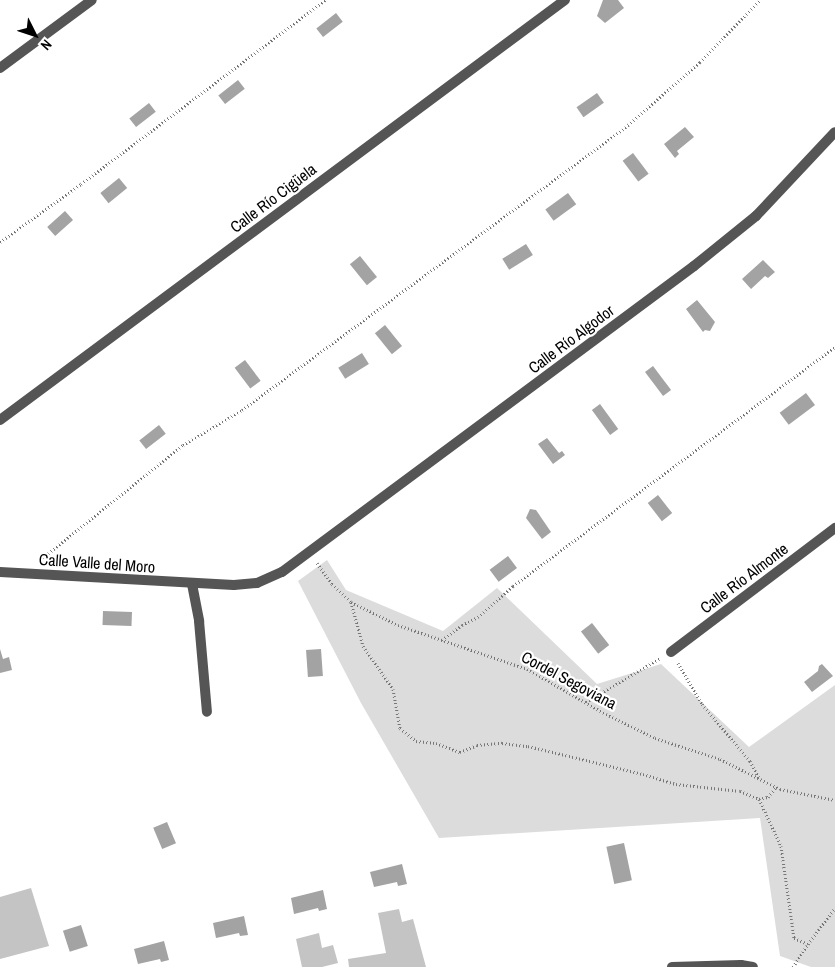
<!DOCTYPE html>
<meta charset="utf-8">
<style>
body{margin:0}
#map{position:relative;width:835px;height:967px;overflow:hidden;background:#fff;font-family:"Archivo Narrow",sans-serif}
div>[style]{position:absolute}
.green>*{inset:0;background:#dcdcdc}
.water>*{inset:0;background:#a3a3a3;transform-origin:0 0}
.building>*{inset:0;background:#c4c4c4}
.path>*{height:3px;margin-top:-1.5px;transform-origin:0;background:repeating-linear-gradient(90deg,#777 0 1px,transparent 0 3.5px)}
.minor>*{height:10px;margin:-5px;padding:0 5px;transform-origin:5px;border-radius:5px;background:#555}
span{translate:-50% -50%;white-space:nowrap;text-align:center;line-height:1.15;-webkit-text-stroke:4.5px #fff;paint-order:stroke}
.street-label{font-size:16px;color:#000}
.north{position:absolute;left:10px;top:10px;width:50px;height:50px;-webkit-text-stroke:4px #fff;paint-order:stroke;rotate:131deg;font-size:14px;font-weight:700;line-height:20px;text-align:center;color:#000}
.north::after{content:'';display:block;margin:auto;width:18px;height:22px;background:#000;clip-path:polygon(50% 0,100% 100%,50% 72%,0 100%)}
</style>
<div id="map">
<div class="green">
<div style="clip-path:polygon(327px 560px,346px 590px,443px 631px,497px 588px,597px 684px,661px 664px,749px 747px,835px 685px,835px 967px,811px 967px,780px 956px,760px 818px,439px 838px,361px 703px,298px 581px)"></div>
</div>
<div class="water">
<div style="clip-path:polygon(603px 0,618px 0,624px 8px,605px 23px,597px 16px)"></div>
<div style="left:336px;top:13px;width:11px;height:25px;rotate:52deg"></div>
<div style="left:238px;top:80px;width:11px;height:25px;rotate:52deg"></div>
<div style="left:597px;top:93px;width:12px;height:25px;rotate:55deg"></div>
<div style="left:149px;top:103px;width:11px;height:25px;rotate:52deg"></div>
<div style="clip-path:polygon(685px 127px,694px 137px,677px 151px,679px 154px,675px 158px,664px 144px)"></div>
<div style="left:633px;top:153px;width:26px;height:13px;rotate:53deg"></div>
<div style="left:119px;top:178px;width:13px;height:24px;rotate:51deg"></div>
<div style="left:568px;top:193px;width:14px;height:28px;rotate:54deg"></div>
<div style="left:65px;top:211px;width:12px;height:24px;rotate:48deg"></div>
<div style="left:526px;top:244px;width:13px;height:28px;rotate:58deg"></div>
<div style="left:360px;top:256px;width:27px;height:13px;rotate:51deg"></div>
<div style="clip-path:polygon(763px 260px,775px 272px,768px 278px,765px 276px,751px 289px,742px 279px)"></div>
<div style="clip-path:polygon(697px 300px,715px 322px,710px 331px,705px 330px,703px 332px,686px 309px)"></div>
<div style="left:385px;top:325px;width:27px;height:13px;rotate:51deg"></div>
<div style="left:362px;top:353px;width:13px;height:28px;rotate:58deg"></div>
<div style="left:245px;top:360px;width:26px;height:13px;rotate:53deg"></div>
<div style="left:653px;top:366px;width:30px;height:10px;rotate:53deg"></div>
<div style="left:806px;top:393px;width:15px;height:33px;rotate:53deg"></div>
<div style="left:600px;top:404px;width:31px;height:10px;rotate:54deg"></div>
<div style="left:159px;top:425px;width:11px;height:25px;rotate:52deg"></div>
<div style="clip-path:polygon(547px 438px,559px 453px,562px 451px,565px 455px,553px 464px,538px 444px)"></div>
<div style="left:658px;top:495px;width:23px;height:13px;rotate:52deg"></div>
<div style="clip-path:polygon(530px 509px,536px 510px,551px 532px,542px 539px,526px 518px)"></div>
<div style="left:508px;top:556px;width:15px;height:23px;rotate:53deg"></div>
<div style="left:103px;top:611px;width:29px;height:14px;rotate:2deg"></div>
<div style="left:592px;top:623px;width:28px;height:14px;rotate:52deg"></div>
<div style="clip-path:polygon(0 649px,3px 659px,9px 657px,12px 670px,0 673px)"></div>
<div style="left:321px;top:649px;width:27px;height:15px;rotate:86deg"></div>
<div style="clip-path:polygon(822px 664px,833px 676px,812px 692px,804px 682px,818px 671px,819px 666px)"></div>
<div style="left:167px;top:822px;width:23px;height:15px;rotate:67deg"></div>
<div style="left:624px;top:843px;width:38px;height:18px;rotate:78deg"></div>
<div style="clip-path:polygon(402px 864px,407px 884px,398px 886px,397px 882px,374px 887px,370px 872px)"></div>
<div style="clip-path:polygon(323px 890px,327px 909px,319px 911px,318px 908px,294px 914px,291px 898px)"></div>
<div style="clip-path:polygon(244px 916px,248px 935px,240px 936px,239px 933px,216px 938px,213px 923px)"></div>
<div style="left:81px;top:925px;width:22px;height:19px;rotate:72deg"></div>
<div style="clip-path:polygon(164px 941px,169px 960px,161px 962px,160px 959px,138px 964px,134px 949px)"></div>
</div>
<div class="building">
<div style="clip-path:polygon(31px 888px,49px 946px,0 959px,0 897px)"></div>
<div style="clip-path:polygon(399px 909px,402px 922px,413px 919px,426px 967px,349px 967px,348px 959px,386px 953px,378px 913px)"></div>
<div style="clip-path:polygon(319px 933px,322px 948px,333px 945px,338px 963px,322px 967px,302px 967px,296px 939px)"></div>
</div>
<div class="path">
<div style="left:0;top:242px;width:100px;rotate:-35.6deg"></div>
<div style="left:81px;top:184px;width:306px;rotate:-37deg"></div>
<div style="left:40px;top:560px;width:184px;rotate:-38.8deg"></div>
<div style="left:183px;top:445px;width:69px;rotate:-30.7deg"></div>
<div style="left:242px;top:410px;width:480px;rotate:-36.4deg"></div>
<div style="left:628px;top:125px;width:96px;rotate:-41.2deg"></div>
<div style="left:700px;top:62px;width:86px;rotate:-45.9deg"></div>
<div style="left:317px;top:563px;width:26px;rotate:54deg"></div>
<div style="left:332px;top:584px;width:26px;rotate:43deg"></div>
<div style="left:351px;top:602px;width:52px;rotate:26.1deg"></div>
<div style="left:398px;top:625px;width:136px;rotate:18.8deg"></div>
<div style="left:527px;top:669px;width:91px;rotate:29.7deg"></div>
<div style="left:606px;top:714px;width:55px;rotate:26.1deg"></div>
<div style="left:655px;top:738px;width:68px;rotate:17.9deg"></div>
<div style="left:720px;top:759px;width:67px;rotate:26.6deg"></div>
<div style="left:780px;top:789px;width:56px;rotate:11.3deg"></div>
<div style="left:351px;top:602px;width:46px;rotate:74.7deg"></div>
<div style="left:363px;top:646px;width:52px;rotate:55.1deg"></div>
<div style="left:393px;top:689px;width:40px;rotate:80deg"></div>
<div style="left:400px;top:728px;width:21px;rotate:39deg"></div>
<div style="left:416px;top:741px;width:20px;rotate:6deg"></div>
<div style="left:436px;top:743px;width:26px;rotate:21deg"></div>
<div style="left:460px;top:752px;width:18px;rotate:-22deg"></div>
<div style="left:477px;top:745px;width:25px;rotate:-5deg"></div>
<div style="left:502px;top:743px;width:26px;rotate:7deg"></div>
<div style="left:528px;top:746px;width:118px;rotate:13.7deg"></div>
<div style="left:643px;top:774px;width:34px;rotate:17deg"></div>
<div style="left:676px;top:784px;width:64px;rotate:6.2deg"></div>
<div style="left:740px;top:791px;width:21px;rotate:23deg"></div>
<div style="left:759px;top:799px;width:52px;rotate:64.9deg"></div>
<div style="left:781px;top:846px;width:93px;rotate:82deg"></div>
<div style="left:794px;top:938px;width:15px;rotate:23deg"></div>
<div style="left:808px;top:944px;width:45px;rotate:-53.1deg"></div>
<div style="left:442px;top:640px;width:25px;rotate:-37deg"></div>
<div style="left:462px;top:625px;width:18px;rotate:-27deg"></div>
<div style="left:478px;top:617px;width:47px;rotate:-41.5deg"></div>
<div style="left:513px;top:586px;width:401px;rotate:-36.6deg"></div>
<div style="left:678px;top:663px;width:48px;rotate:59.7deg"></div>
<div style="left:702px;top:704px;width:75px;rotate:49.9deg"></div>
<div style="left:750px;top:761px;width:19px;rotate:62deg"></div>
<div style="left:586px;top:702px;width:86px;rotate:-30.7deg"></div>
<div style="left:759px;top:799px;width:9px;rotate:-13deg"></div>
<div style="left:768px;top:797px;width:13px;rotate:-51deg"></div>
<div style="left:793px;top:967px;width:27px;rotate:-57deg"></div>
</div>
<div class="minor">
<div style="left:0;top:68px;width:114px;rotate:-36.5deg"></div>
<div style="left:0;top:420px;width:704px;rotate:-36.63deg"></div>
<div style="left:0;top:572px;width:234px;rotate:3.2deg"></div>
<div style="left:234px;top:585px;width:23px;rotate:-5deg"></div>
<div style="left:257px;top:583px;width:27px;rotate:-24deg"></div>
<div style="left:282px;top:572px;width:513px;rotate:-36.6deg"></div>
<div style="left:694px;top:266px;width:80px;rotate:-38.9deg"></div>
<div style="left:756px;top:216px;width:115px;rotate:-46.8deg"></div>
<div style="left:192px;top:584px;width:38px;rotate:79deg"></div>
<div style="left:199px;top:621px;width:91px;rotate:85deg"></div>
<div style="left:671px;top:652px;width:206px;rotate:-37.1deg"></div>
<div style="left:672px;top:967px;width:69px;rotate:-1.7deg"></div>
<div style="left:741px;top:965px;width:12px;rotate:9deg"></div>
</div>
<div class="street-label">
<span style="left:273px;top:198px;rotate:-37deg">Calle Río Cigüela</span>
<span style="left:571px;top:339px;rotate:-37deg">Calle Río Algodor</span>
<span style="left:97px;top:563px;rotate:4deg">Calle Valle del Moro</span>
<span style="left:744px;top:578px;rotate:-37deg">Calle Río Almonte</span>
<span style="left:569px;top:680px;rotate:28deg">Cordel Segoviana</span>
</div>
<div class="north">N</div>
</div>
